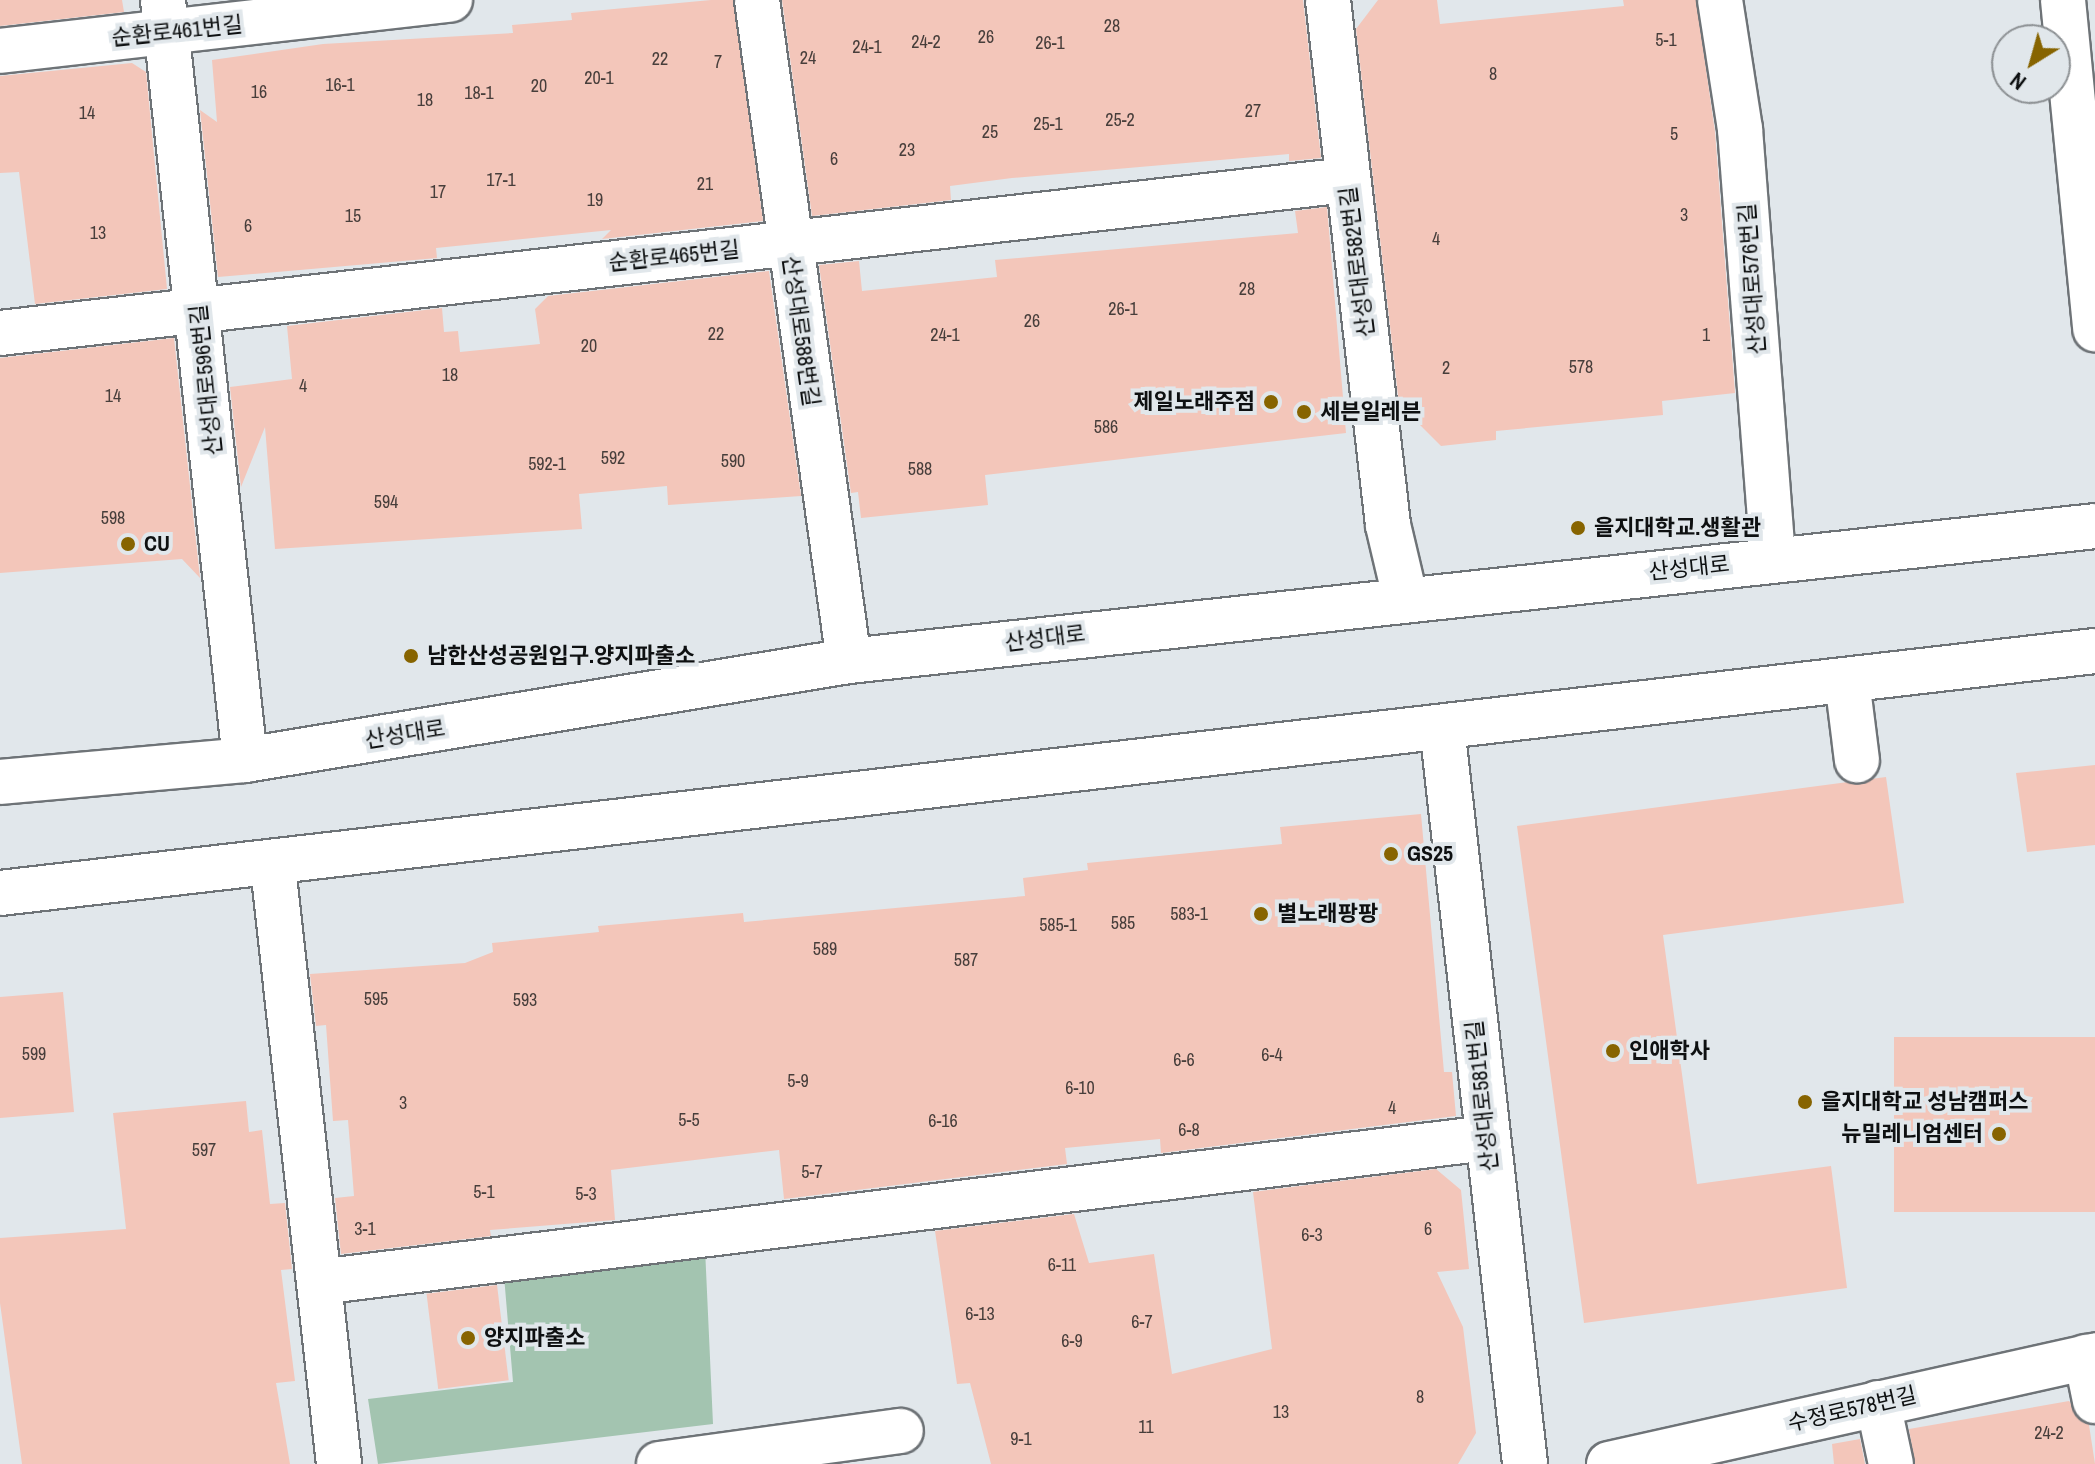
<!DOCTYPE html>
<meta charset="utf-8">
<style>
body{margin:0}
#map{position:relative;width:2095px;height:1464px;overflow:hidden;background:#e1e7eb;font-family:"Archivo Narrow","Noto Sans KR",sans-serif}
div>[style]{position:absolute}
.green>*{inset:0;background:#a3c4b0}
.building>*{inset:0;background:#f3c6ba;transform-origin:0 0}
.roads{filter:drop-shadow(2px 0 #6e7377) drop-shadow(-2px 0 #6e7377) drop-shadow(0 2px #6e7377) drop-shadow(0 -2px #6e7377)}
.minor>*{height:44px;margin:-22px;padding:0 22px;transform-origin:22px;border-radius:22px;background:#fff}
.major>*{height:44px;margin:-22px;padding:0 22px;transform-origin:22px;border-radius:22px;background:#fff}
.dots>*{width:22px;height:22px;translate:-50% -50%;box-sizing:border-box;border:4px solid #e1e7eb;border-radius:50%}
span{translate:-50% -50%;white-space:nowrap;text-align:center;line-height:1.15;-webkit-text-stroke:8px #e1e7eb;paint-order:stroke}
.number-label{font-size:18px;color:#473e3b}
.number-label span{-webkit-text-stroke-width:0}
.street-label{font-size:22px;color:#0e1011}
.poi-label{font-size:22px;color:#0e1011;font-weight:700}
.right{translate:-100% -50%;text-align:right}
.left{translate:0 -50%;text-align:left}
.north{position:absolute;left:1991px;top:24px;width:80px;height:80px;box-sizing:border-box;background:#e1e7eb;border:2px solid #8d9194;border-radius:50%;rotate:217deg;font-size:22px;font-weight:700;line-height:32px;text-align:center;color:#0e1011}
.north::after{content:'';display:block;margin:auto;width:28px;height:36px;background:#876400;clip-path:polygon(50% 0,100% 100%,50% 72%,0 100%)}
</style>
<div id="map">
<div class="green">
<div style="clip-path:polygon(705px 1248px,713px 1424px,378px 1464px,368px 1399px,513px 1382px,504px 1276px)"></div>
</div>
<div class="building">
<div style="clip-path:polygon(0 0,122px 0,124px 12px,0 26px)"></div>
<div style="clip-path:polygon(711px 0,733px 0,763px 221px,602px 239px,611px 230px,436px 248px,437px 258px,218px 277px,200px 110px,217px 122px,212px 60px,323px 44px,513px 33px,512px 25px,572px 20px,571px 13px)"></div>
<div style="clip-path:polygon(782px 0,1303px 0,1321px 158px,1289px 161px,1289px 154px,1012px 178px,950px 186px,951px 200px,812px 216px)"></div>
<div style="clip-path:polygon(1378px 0,1437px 0,1440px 24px,1624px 6px,1623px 0,1696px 0,1715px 132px,1735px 393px,1662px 401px,1663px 415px,1496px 431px,1496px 440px,1441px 446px,1399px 404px,1356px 29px)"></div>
<div style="clip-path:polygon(132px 63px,146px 72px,167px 289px,35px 304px,19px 172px,0 173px,0 76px)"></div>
<div style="clip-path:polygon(1327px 207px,1346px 433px,985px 475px,988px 505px,861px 518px,858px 492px,851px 493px,819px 265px,859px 261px,862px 291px,997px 277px,995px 260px,1298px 233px,1295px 211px)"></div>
<div style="clip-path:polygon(769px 271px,801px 496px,668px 505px,667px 486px,579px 494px,582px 529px,275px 549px,265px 427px,241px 487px,230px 387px,292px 379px,287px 326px,442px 308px,444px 332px,458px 331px,460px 352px,540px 344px,535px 309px,548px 296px)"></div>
<div style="clip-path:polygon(174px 338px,200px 578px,182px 559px,0 573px,0 358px)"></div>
<div style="clip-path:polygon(2095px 765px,2095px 845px,2027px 852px,2016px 773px)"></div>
<div style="clip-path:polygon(1886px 777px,1904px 903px,1663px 935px,1697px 1184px,1831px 1166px,1847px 1288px,1584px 1323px,1517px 826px)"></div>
<div style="clip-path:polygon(1421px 814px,1444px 1072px,1452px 1072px,1456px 1116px,1161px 1153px,1160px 1139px,1065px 1148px,1067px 1164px,784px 1199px,779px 1150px,611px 1170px,615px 1220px,490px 1230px,491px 1236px,341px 1254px,335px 1198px,354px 1196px,348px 1120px,333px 1121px,326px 1025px,316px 1026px,310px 974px,465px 963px,493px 952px,492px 943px,599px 932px,598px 926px,743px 913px,744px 922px,1025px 896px,1023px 878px,1088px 870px,1087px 863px,1282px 844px,1280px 827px)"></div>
<div style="clip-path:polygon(63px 992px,74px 1112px,0 1118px,0 997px)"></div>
<div style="left:2095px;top:1037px;width:175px;height:201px;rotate:90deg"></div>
<div style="clip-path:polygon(246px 1101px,249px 1132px,262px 1130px,270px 1204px,285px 1203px,292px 1269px,281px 1270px,295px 1381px,276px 1383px,290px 1464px,22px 1464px,0 1303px,0 1238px,126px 1229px,113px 1113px)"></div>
<div style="clip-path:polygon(1436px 1169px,1461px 1190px,1469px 1269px,1437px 1272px,1463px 1327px,1476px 1433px,1458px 1464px,991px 1464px,970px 1383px,957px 1384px,935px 1231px,1074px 1214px,1089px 1263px,1154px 1254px,1172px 1374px,1272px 1349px,1253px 1192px)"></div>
<div style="left:497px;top:1285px;width:96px;height:71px;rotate:83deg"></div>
<div style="clip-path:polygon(2069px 1401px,2089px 1425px,2095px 1464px,1915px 1464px,1909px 1429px)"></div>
<div style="clip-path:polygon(1860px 1439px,1865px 1464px,1834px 1464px,1832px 1444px)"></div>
</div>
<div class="roads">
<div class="minor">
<div style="left:163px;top:0;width:764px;rotate:83.84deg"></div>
<div style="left:757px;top:0;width:667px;rotate:82.08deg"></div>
<div style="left:1328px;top:0;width:528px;rotate:83.48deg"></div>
<div style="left:1388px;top:525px;width:74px;rotate:76.7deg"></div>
<div style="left:1720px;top:0;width:131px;rotate:81.2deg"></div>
<div style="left:1740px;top:129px;width:431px;rotate:85.6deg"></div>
<div style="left:2063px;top:0;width:331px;rotate:84.4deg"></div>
<div style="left:0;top:51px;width:453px;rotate:-6.5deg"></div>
<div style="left:0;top:333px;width:1356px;rotate:-6.48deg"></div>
<div style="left:1847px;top:680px;width:81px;rotate:82.9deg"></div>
<div style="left:1442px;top:727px;width:742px;rotate:83.57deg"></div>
<div style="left:273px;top:867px;width:601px;rotate:83.69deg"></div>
<div style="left:319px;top:1282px;width:1176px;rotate:-7.03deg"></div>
<div style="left:2086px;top:1357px;width:45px;rotate:78.4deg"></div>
<div style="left:1878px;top:1403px;width:62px;rotate:78deg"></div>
<div style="left:659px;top:1464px;width:244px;rotate:-7.8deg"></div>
<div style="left:1609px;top:1464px;width:498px;rotate:-12.6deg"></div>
</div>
<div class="major">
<div style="left:0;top:782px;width:246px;rotate:-5.1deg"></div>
<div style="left:245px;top:760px;width:612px;rotate:-9.31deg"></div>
<div style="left:849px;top:661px;width:1253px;rotate:-6.18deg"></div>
<div style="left:0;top:893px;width:2109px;rotate:-6.59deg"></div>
</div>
</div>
<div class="dots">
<div style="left:1271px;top:402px;background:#876400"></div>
<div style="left:1304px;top:412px;background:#876400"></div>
<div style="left:1578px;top:528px;background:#876400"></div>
<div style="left:128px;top:544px;background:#876400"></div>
<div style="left:411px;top:656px;background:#876400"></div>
<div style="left:1391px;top:854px;background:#876400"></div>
<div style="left:1261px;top:914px;background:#876400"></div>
<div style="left:1613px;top:1051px;background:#876400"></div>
<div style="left:1805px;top:1102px;background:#876400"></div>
<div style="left:1999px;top:1134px;background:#876400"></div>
<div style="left:468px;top:1338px;background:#876400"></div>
</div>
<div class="number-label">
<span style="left:1112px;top:26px">28</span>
<span style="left:986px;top:37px">26</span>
<span style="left:1666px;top:40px">5-1</span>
<span style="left:926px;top:42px">24-2</span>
<span style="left:1050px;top:43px">26-1</span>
<span style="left:867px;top:47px">24-1</span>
<span style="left:808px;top:58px">24</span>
<span style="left:660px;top:59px">22</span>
<span style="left:718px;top:62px">7</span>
<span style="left:1493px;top:74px">8</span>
<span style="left:599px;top:78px">20-1</span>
<span style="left:340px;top:85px">16-1</span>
<span style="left:539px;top:86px">20</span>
<span style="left:259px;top:92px">16</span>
<span style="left:479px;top:93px">18-1</span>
<span style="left:425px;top:100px">18</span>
<span style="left:1253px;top:111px">27</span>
<span style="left:87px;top:113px">14</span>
<span style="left:1120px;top:120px">25-2</span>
<span style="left:1048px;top:124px">25-1</span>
<span style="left:990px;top:132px">25</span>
<span style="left:1674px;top:134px">5</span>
<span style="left:907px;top:150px">23</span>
<span style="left:834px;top:159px">6</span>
<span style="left:501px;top:180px">17-1</span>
<span style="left:705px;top:184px">21</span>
<span style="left:438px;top:192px">17</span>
<span style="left:595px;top:200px">19</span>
<span style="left:1684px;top:215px">3</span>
<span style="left:353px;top:216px">15</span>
<span style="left:248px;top:226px">6</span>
<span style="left:98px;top:233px">13</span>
<span style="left:1436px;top:239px">4</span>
<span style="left:1247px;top:289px">28</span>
<span style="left:1123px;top:309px">26-1</span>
<span style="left:1032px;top:321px">26</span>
<span style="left:716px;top:334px">22</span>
<span style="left:945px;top:335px">24-1</span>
<span style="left:1706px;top:335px">1</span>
<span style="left:589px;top:346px">20</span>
<span style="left:1581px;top:367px">578</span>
<span style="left:1446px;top:368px">2</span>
<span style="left:450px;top:375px">18</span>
<span style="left:303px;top:386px">4</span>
<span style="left:113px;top:396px">14</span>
<span style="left:1106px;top:427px">586</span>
<span style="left:613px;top:458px">592</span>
<span style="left:733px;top:461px">590</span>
<span style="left:547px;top:464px">592-1</span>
<span style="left:920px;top:469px">588</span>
<span style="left:386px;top:502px">594</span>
<span style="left:113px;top:518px">598</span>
<span style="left:1189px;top:914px">583-1</span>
<span style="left:1123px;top:923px">585</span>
<span style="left:1058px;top:925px">585-1</span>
<span style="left:825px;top:949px">589</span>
<span style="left:966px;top:960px">587</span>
<span style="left:376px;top:999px">595</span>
<span style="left:525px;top:1000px">593</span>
<span style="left:34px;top:1054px">599</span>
<span style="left:1272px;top:1055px">6-4</span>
<span style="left:1184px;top:1060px">6-6</span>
<span style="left:798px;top:1081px">5-9</span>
<span style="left:1080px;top:1088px">6-10</span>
<span style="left:403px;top:1103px">3</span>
<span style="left:1392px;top:1108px">4</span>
<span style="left:689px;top:1120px">5-5</span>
<span style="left:943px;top:1121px">6-16</span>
<span style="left:1189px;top:1130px">6-8</span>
<span style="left:204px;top:1150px">597</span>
<span style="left:812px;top:1172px">5-7</span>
<span style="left:484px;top:1192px">5-1</span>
<span style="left:586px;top:1194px">5-3</span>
<span style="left:365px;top:1229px">3-1</span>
<span style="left:1428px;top:1229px">6</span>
<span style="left:1312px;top:1235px">6-3</span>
<span style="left:1062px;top:1265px">6-11</span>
<span style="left:980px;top:1314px">6-13</span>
<span style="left:1142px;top:1322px">6-7</span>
<span style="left:1072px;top:1341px">6-9</span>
<span style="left:1420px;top:1397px">8</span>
<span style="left:1281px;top:1412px">13</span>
<span style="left:1146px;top:1427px">11</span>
<span style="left:2049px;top:1433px">24-2</span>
<span style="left:1021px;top:1439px">9-1</span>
</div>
<div class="street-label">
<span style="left:177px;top:31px;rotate:-6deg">순환로461번길</span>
<span style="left:674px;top:256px;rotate:-6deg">순환로465번길</span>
<span style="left:1357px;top:262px;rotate:-97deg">산성대로582번길</span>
<span style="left:1752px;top:279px;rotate:-94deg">산성대로576번길</span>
<span style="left:801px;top:331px;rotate:82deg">산성대로588번길</span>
<span style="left:206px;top:380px;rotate:-96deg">산성대로596번길</span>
<span style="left:1689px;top:568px;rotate:-6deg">산성대로</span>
<span style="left:1045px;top:638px;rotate:-7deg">산성대로</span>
<span style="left:405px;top:734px;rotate:-9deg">산성대로</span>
<span style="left:1482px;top:1096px;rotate:-96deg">산성대로581번길</span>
<span style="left:1852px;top:1409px;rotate:-13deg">수정로578번길</span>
</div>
<div class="poi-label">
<span class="right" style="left:1255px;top:402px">제일노래주점</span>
<span class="left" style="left:1320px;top:412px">세븐일레븐</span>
<span class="left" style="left:1594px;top:528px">을지대학교.생활관</span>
<span class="left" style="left:144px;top:544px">CU</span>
<span class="left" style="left:427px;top:656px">남한산성공원입구.양지파출소</span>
<span class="left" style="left:1407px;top:854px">GS25</span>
<span class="left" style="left:1277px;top:914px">별노래팡팡</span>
<span class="left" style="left:1629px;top:1051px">인애학사</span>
<span class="left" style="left:1821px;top:1102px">을지대학교 성남캠퍼스</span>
<span class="right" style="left:1983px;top:1134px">뉴밀레니엄센터</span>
<span class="left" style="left:484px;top:1338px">양지파출소</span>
</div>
<div class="north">N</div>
</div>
